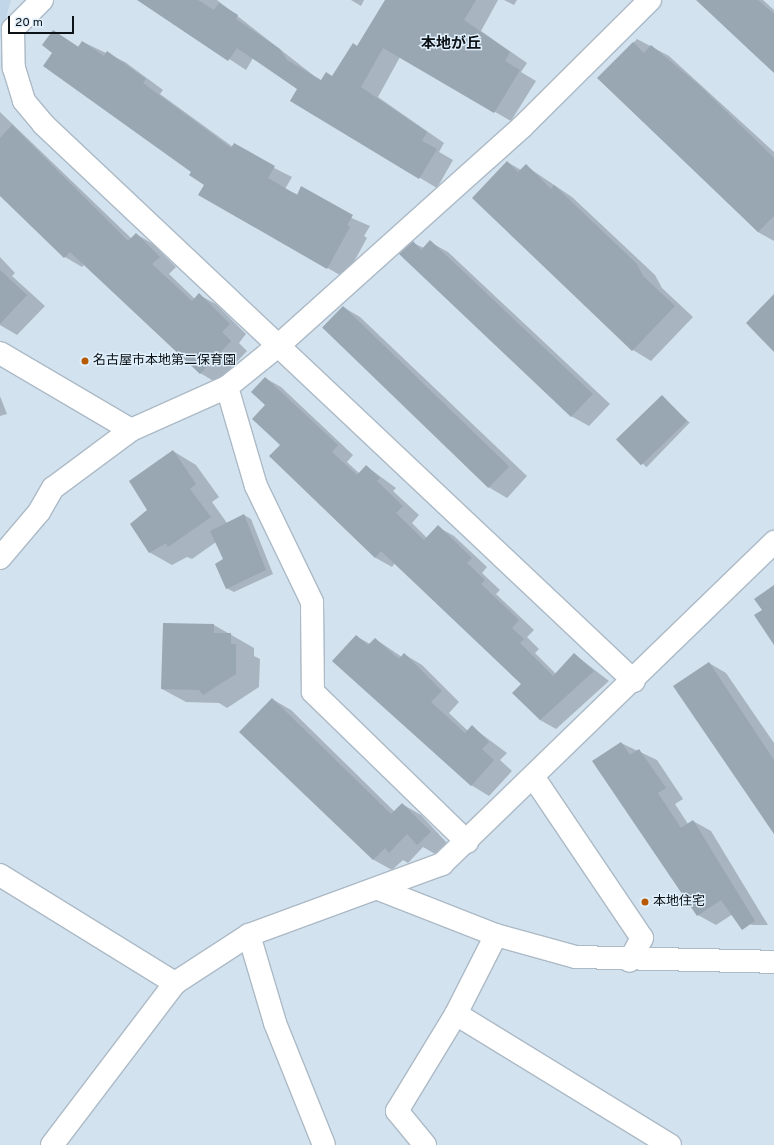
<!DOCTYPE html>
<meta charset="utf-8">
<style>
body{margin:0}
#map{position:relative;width:774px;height:1145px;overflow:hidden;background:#d3e2ef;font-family:Overpass,"Noto Sans JP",sans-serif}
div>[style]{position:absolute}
.built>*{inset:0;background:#c1d6e8}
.shadow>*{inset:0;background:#0003;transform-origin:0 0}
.building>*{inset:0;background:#98a7b2;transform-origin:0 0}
.roads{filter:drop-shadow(1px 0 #acbac6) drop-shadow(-1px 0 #acbac6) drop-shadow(0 1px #acbac6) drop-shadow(0 -1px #acbac6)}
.minor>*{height:22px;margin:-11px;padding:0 11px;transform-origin:11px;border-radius:11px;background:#fff}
.dots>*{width:11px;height:11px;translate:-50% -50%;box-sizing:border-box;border:2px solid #e0f0fc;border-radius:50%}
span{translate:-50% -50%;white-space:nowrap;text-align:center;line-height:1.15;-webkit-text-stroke:3px #e0f0fc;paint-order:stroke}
.poi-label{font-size:13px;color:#0d1216}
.left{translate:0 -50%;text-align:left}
.quarter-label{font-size:15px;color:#0d1216;font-weight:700}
.scale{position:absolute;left:8px;top:16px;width:66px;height:18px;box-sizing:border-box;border:2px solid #0d1216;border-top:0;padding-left:5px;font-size:12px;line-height:14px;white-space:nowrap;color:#0d1216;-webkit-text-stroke:3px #e0f0fc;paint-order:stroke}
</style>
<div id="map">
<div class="built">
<div style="clip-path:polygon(0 0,11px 0,0 40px)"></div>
</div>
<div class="shadow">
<div style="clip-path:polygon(139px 0,217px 0,322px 82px,333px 77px,357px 47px,386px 0,498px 0,481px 31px,527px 63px,521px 72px,536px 81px,511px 121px,400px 57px,378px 97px,444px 143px,439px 152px,453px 160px,437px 188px,291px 101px,298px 89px,253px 58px,246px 70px)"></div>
<div style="clip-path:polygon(351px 0,364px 0,361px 6px)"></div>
<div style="clip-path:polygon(504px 0,517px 0,514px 5px)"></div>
<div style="clip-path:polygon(697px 0,763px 0,774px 10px,774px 71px)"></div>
<div style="clip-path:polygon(54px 31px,79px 47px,83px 42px,125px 62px,163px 90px,160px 94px,233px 147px,292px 177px,285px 189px,370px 226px,364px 236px,367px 238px,345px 278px,200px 194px,205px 184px,193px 172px,54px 52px)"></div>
<div style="clip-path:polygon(637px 39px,669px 56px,774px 152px,774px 241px,758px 232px,599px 78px)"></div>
<div style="clip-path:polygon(0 112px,132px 239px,136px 234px,153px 244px,176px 267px,169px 274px,195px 299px,199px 295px,216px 304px,246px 334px,239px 343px,247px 351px,217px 383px,200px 373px,85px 264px,82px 267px,65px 257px,0 195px)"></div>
<div style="clip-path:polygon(507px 162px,521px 170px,526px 166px,572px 197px,655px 275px,662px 288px,693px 317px,651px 361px,633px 350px,473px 198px)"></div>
<div style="clip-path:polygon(430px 242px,448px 252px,610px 404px,589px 426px,571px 416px,413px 243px,424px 248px)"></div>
<div style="clip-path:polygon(0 257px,15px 273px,12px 276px,45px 306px,17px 335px,0 325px)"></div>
<div style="clip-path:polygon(343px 307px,360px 317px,527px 476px,507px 498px,490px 488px)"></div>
<div style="clip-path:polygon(265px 378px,281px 387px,353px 455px,347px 462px,360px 474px,366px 466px,396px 488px,393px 491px,419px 515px,412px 523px,427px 538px,438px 527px,454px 536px,487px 567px,482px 573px,500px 590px,496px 594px,534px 630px,527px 637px,539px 649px,535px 653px,556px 674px,574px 654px,609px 681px,556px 729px,540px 720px,522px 684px,395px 563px,392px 567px,376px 558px,270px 456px,281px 445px,266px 405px)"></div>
<div style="clip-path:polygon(0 396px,7px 414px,0 416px)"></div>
<div style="left:663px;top:397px;width:37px;height:62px;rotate:44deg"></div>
<div style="clip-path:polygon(173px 451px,196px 465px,219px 497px,212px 502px,227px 523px,244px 515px,251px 519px,273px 574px,234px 592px,226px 588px,225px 560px,216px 542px,192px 559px,187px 557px,172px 565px,149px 552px,148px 510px)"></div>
<div style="clip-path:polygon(214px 625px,254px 648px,254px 656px,260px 659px,259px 687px,227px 708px,219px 703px,186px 702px,162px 689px)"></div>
<div style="clip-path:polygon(356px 636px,370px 644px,375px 639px,402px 657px,404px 654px,422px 665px,459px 702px,449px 713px,468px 731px,472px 727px,507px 753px,500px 760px,512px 771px,489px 796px,471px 785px)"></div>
<div style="clip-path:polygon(709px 663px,726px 673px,774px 743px,774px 829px)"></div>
<div style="clip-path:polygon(272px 699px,291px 710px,395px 812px,402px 804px,421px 815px,448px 844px,437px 855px,423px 847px,408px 863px,403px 860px,392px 870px,374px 860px,240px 732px)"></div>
<div style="clip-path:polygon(621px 743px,657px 760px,683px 799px,675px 804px,688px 824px,693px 821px,711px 831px,768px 925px,752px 925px,733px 914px,716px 925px,698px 915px)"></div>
</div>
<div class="building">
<div style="clip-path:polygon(137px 0,198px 0,214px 10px,219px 3px,238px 15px,236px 19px,280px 49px,287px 60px,321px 80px,326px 72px,332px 76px,353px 43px,357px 46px,385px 0,476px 0,464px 20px,510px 52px,505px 61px,520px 70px,494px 113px,383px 48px,361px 87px,427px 132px,422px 141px,437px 149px,419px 179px,290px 101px,297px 89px,237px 48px,228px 61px)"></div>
<div style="clip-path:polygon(696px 0,758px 0,774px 14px,774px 73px)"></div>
<div style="clip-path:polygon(53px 30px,78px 47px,82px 41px,104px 56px,107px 51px,146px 79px,143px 83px,231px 148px,234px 143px,275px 166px,268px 178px,297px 195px,301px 186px,353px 215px,347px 225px,350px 227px,327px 269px,198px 195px,204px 185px,189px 175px,191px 172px,43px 66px,52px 53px,42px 45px)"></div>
<div style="clip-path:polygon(633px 42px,644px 53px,651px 45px,699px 85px,774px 158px,774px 216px,758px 232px,597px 78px)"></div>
<div style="clip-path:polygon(12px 125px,128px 241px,136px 233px,160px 257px,152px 264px,192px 301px,199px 293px,230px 324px,222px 332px,231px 341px,200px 374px,70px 252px,64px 258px,0 196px,0 138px)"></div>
<div style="clip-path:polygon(507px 161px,518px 172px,526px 164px,551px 189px,554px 185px,637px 264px,643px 276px,675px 306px,632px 351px,472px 198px)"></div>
<div style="clip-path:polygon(430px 240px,593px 394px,571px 417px,399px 254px,413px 241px,421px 250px)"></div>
<div style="clip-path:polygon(0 270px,27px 295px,0 324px)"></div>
<div style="clip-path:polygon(774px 294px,774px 352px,746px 323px)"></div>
<div style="left:343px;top:306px;width:231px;height:30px;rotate:44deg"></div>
<div style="clip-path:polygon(265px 377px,338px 445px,332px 452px,357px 475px,366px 465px,380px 478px,377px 481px,403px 506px,396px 513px,424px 540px,438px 525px,472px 558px,467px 563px,485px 580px,481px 584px,519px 620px,512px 628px,524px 639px,520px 643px,553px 676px,574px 653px,594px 671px,540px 720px,512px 693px,521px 684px,381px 551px,375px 558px,269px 456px,280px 445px,252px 419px,265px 405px,251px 392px)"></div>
<div style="left:662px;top:395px;width:36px;height:64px;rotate:46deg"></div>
<div style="clip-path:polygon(173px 450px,196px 484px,190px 489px,211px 517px,168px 547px,166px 543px,149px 553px,130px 524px,147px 510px,129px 481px)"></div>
<div style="clip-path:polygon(244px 514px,266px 570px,226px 589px,215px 564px,223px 559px,210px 531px)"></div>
<div style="clip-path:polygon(774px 585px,774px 645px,754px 615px,762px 610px,754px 599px)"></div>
<div style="clip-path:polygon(163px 623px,214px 624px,214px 633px,231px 633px,231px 644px,236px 644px,236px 674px,203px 695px,199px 690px,161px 689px)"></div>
<div style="clip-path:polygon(356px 635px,368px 645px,375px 638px,399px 659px,404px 653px,442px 691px,431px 702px,465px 733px,472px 725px,489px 742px,482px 749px,494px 760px,471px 786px,332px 661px)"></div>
<div style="clip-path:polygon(709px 662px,774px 760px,774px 834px,673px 686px)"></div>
<div style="clip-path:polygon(272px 698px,391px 814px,402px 803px,431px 832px,417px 845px,407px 834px,389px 853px,385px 848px,373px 860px,239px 732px)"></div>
<div style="clip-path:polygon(621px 742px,630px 755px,639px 749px,666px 788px,658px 793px,681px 828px,693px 820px,755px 921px,742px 930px,721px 900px,697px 916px,592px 761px)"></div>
</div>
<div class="roads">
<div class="minor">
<div style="left:42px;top:0;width:41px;rotate:135deg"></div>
<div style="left:13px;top:29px;width:39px;rotate:89deg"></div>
<div style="left:14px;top:68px;width:34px;rotate:73deg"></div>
<div style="left:24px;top:101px;width:30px;rotate:50deg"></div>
<div style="left:43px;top:124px;width:812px;rotate:43.3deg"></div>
<div style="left:0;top:353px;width:152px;rotate:30.4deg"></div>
<div style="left:227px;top:387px;width:103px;rotate:73.7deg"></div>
<div style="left:256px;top:486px;width:129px;rotate:64.2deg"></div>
<div style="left:312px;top:602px;width:90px;rotate:89.4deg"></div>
<div style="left:313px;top:692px;width:215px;rotate:44.2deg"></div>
<div style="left:0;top:558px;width:60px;rotate:-49.7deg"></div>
<div style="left:39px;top:512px;width:28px;rotate:-60deg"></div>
<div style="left:53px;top:488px;width:97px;rotate:-36.6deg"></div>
<div style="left:131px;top:430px;width:105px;rotate:-24.1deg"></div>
<div style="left:227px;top:387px;width:67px;rotate:-38.9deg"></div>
<div style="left:279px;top:345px;width:328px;rotate:-41.9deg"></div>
<div style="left:523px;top:126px;width:179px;rotate:-44.8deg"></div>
<div style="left:534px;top:778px;width:193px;rotate:56deg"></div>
<div style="left:642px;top:938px;width:26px;rotate:119deg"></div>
<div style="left:0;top:875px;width:206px;rotate:31.7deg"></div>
<div style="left:381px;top:890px;width:123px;rotate:21.4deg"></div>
<div style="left:496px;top:935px;width:83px;rotate:15.4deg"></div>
<div style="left:576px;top:957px;width:198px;rotate:1.4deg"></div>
<div style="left:249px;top:935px;width:92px;rotate:73.5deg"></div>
<div style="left:275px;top:1023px;width:131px;rotate:68.1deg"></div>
<div style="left:496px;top:935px;width:89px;rotate:116.9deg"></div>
<div style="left:456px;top:1014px;width:251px;rotate:31.5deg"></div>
<div style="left:52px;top:1145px;width:203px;rotate:-52.8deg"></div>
<div style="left:175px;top:983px;width:88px;rotate:-33deg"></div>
<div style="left:249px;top:935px;width:206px;rotate:-20.2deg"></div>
<div style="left:442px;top:864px;width:463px;rotate:-44.1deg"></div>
<div style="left:425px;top:1145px;width:44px;rotate:-129.5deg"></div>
<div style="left:397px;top:1111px;width:114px;rotate:-58.7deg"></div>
</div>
</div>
<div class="dots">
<div style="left:85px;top:361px;background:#b75a02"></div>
<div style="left:645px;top:902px;background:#b75a02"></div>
</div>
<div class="poi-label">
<span class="left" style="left:93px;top:361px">名古屋市本地第二保育園</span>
<span class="left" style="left:653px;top:902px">本地住宅</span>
</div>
<div class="quarter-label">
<span style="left:451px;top:45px">本地が丘</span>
</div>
<div class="scale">20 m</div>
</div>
